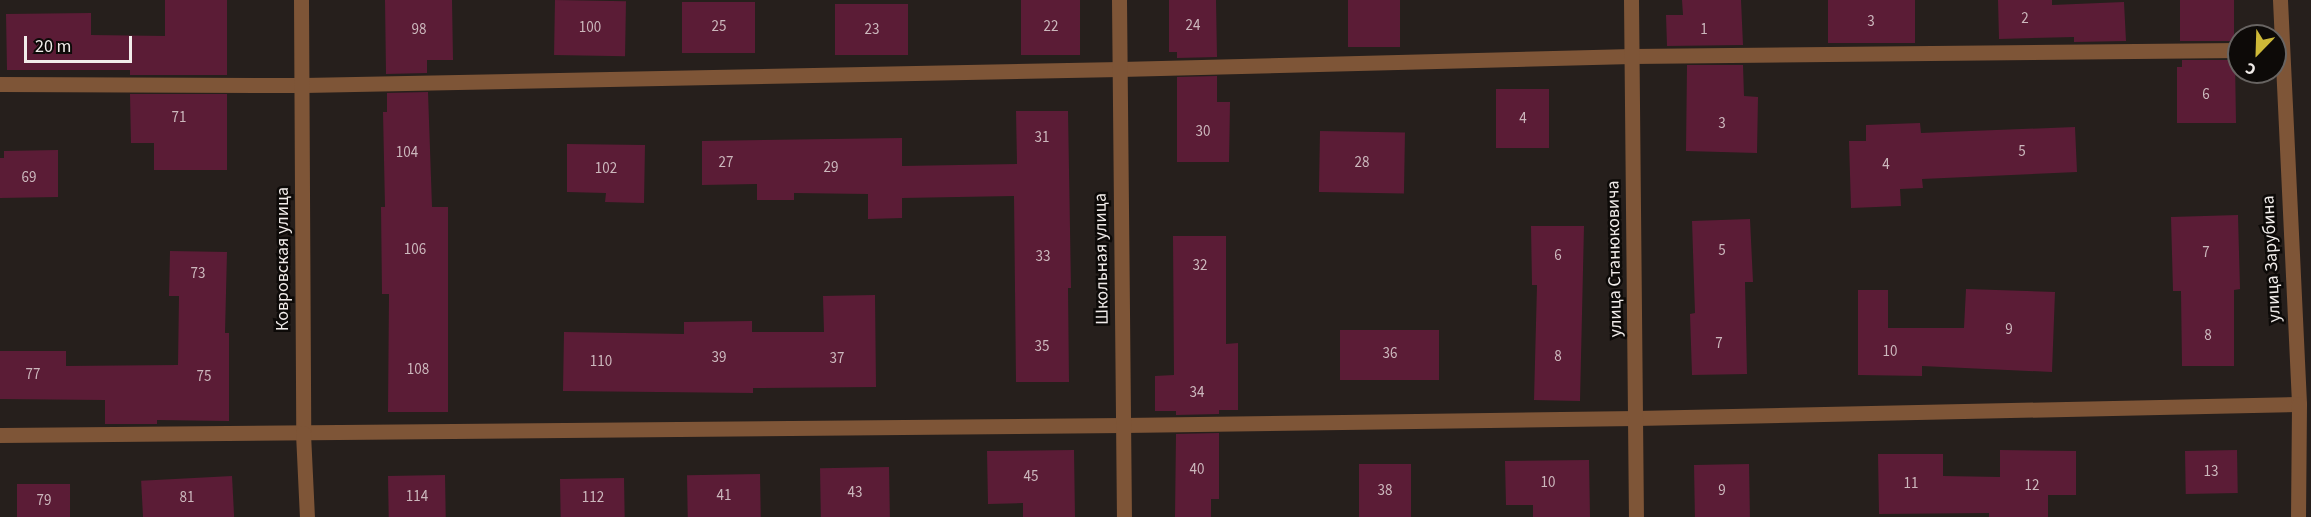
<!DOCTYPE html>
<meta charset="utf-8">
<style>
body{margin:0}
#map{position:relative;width:2311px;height:517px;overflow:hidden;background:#261f1c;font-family:"Source Sans 3",sans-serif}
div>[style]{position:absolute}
.building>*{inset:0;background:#5b1c36;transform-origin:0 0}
.service>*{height:15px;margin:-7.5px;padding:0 7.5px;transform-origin:7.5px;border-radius:7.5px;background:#7e5537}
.minor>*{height:15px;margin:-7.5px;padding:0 7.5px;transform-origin:7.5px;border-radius:7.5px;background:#7e5537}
span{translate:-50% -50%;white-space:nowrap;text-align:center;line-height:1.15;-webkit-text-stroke:5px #0d0a08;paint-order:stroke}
.number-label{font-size:15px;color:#ccb8bd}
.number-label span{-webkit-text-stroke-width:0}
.street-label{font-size:18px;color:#f1ecea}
.north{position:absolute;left:2227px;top:24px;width:60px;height:60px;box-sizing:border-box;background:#0d0a08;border:2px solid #686462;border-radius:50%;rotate:203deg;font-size:16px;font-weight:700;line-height:24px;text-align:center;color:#f1ecea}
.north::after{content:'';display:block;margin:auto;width:21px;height:27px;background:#ceb938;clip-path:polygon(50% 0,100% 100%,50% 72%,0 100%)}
.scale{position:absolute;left:24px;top:36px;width:108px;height:27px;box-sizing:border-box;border:3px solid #f1ecea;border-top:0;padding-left:8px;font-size:18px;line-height:21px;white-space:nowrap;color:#f1ecea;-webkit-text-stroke:4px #0d0a08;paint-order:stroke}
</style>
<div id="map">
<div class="building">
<div style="clip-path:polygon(165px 0,227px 0,227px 75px,130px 75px,130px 70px,7px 70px,6px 14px,91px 13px,91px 35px,165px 36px)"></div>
<div style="clip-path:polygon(385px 0,452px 0,453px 60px,427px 60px,427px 73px,386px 74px)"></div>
<div style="left:555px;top:0;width:71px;height:55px;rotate:1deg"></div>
<div style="left:1021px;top:0;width:59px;height:55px"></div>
<div style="clip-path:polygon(1169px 0,1216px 0,1217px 57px,1177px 58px,1177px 52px,1169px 52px)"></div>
<div style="left:1348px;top:0;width:52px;height:47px"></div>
<div style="clip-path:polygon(1682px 0,1741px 0,1743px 45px,1667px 46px,1666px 15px,1683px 15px)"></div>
<div style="left:1828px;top:0;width:87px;height:43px"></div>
<div style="clip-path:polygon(1998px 0,2052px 0,2052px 5px,2124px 2px,2126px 41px,2074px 42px,2074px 37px,1999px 39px)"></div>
<div style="left:2180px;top:0;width:54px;height:41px"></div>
<div style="left:682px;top:2px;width:73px;height:51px"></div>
<div style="left:908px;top:4px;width:51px;height:73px;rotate:90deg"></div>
<div style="clip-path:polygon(2182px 60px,2235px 60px,2236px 123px,2177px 123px,2177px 67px,2182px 67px)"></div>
<div style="clip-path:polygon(1687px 65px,1743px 65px,1744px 96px,1758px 97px,1757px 153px,1686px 151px)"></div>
<div style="clip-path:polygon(1217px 76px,1217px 102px,1230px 102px,1229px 162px,1177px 162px,1177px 77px)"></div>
<div style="left:1496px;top:89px;width:53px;height:59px"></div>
<div style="clip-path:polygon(428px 92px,432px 207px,448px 207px,448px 412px,388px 412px,389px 294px,382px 294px,381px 207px,385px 207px,383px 112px,387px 112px,387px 93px)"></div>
<div style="clip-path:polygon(130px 94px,227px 94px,227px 170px,154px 170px,154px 143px,131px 143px)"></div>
<div style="clip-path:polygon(1016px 111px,1068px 111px,1071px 288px,1068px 288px,1069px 382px,1016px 382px,1014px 196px,902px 198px,902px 218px,868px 219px,868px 194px,794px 193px,794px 200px,757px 200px,757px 184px,702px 185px,702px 141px,902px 138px,902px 166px,1017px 164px)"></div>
<div style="clip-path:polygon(1920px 123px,1921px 133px,2075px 127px,2077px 172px,1922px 179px,1923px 188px,1900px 189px,1901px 206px,1851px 208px,1849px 141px,1866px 141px,1866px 125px)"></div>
<div style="left:1320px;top:131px;width:85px;height:61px;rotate:1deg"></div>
<div style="clip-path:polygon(567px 144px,645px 145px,644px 203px,605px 202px,606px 193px,567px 192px)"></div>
<div style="clip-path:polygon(58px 150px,58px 197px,0 198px,0 158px,4px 158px,4px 151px)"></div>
<div style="clip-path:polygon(2238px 215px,2240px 289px,2234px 290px,2234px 366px,2182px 366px,2181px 291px,2173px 291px,2171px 217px)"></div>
<div style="clip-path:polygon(1750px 219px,1753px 282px,1745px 282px,1747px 374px,1692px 375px,1690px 314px,1695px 313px,1692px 221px)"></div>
<div style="clip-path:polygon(1531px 226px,1584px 226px,1580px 401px,1534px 400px,1537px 285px,1532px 285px)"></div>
<div style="clip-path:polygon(1173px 236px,1226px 236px,1226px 344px,1238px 343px,1238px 410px,1219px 410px,1219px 414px,1176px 415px,1176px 411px,1155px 411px,1155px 376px,1174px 375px)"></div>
<div style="clip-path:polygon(170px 251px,227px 252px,225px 333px,229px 333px,229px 421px,157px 420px,157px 424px,105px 424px,105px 400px,0 399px,0 351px,66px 351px,66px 366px,178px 365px,179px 296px,169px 296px)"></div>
<div style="clip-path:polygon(1966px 289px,2055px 292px,2052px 372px,1922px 366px,1922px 376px,1858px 375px,1858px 290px,1888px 290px,1888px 328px,1964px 328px)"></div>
<div style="clip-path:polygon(875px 295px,876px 387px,753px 388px,753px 393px,563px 391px,564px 332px,684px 334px,684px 322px,752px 321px,752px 332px,824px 332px,823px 296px)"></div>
<div style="left:1340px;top:330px;width:99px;height:50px"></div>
<div style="clip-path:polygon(1219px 433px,1219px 499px,1211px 499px,1211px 517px,1175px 517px,1176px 434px)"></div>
<div style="clip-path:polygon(1074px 450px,1075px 517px,1023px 517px,1023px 503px,988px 504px,987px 451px)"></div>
<div style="clip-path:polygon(2000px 450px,2076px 451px,2076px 495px,2048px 495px,2048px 517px,1989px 517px,1989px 513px,1879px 514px,1878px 454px,1943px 454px,1943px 476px,2000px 477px)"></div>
<div style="left:2237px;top:450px;width:43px;height:52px;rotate:89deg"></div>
<div style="clip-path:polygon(1589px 460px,1590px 517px,1533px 517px,1533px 505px,1506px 505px,1505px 461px)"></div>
<div style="left:1359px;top:464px;width:52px;height:53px"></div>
<div style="left:1749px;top:464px;width:53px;height:55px;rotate:89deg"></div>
<div style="left:889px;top:467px;width:50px;height:69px;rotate:89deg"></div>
<div style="left:760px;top:474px;width:43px;height:73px;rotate:89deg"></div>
<div style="left:445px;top:475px;width:42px;height:57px;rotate:89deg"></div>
<div style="left:232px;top:476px;width:41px;height:91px;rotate:87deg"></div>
<div style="left:624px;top:478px;width:39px;height:64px;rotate:89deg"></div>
<div style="left:17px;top:484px;width:53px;height:33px"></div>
</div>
<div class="service">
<div style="left:0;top:84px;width:303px;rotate:0.2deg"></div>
<div style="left:303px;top:85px;width:817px;rotate:-1.12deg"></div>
<div style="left:1120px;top:69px;width:512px;rotate:-1.45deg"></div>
<div style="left:1632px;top:56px;width:607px;rotate:-0.57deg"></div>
<div style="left:0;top:435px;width:1123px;rotate:-0.51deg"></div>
<div style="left:1123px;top:425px;width:513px;rotate:-0.78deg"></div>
<div style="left:1636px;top:418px;width:663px;rotate:-1.21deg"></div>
</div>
<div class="minor">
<div style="left:301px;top:0;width:433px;rotate:89.7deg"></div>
<div style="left:303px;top:433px;width:84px;rotate:87.3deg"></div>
<div style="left:1119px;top:0;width:517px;rotate:89.45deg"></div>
<div style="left:1631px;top:0;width:517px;rotate:89.45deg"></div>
<div style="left:2280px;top:0;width:404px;rotate:87.3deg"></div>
<div style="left:2299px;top:404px;width:113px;rotate:90.5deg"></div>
</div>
<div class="number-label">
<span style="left:2025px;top:19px">2</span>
<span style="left:1871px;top:22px">3</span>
<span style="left:1193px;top:26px">24</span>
<span style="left:719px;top:27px">25</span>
<span style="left:1051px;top:27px">22</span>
<span style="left:590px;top:28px">100</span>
<span style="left:419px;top:30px">98</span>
<span style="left:872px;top:30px">23</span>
<span style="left:1704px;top:30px">1</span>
<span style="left:2206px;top:95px">6</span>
<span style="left:179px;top:118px">71</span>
<span style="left:1523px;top:119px">4</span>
<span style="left:1722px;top:124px">3</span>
<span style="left:1203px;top:132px">30</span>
<span style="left:1042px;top:138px">31</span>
<span style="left:2022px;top:152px">5</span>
<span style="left:407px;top:153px">104</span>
<span style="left:726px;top:163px">27</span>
<span style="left:1362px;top:163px">28</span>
<span style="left:1886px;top:165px">4</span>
<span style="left:831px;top:168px">29</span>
<span style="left:606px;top:169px">102</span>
<span style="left:29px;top:178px">69</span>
<span style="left:415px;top:250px">106</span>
<span style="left:1722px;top:251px">5</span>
<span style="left:2206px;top:253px">7</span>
<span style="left:1558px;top:256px">6</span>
<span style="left:1043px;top:257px">33</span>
<span style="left:1200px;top:266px">32</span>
<span style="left:198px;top:274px">73</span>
<span style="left:2009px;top:330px">9</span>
<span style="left:2208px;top:336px">8</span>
<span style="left:1719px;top:344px">7</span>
<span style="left:1042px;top:347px">35</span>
<span style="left:1890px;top:352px">10</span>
<span style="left:1390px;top:354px">36</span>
<span style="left:1558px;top:357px">8</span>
<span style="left:719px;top:358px">39</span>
<span style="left:837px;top:359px">37</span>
<span style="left:601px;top:362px">110</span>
<span style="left:418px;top:370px">108</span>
<span style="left:33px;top:375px">77</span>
<span style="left:204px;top:377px">75</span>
<span style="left:1197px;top:393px">34</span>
<span style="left:1197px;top:470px">40</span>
<span style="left:2211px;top:472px">13</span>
<span style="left:1031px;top:477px">45</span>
<span style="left:1548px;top:483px">10</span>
<span style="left:1911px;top:484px">11</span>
<span style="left:2032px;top:486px">12</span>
<span style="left:1385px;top:491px">38</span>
<span style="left:1722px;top:491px">9</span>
<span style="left:855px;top:493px">43</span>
<span style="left:724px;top:496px">41</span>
<span style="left:417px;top:497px">114</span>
<span style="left:187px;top:498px">81</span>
<span style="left:593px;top:498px">112</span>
<span style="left:44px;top:501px">79</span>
</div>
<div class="street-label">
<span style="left:283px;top:259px;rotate:-90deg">Ковровская улица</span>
<span style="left:1102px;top:259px;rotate:-91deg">Школьная улица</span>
<span style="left:1615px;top:259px;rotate:-91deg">улица Станюковича</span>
<span style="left:2272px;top:259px;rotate:-93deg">улица Зарубина</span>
</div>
<div class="north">С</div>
<div class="scale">20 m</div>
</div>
